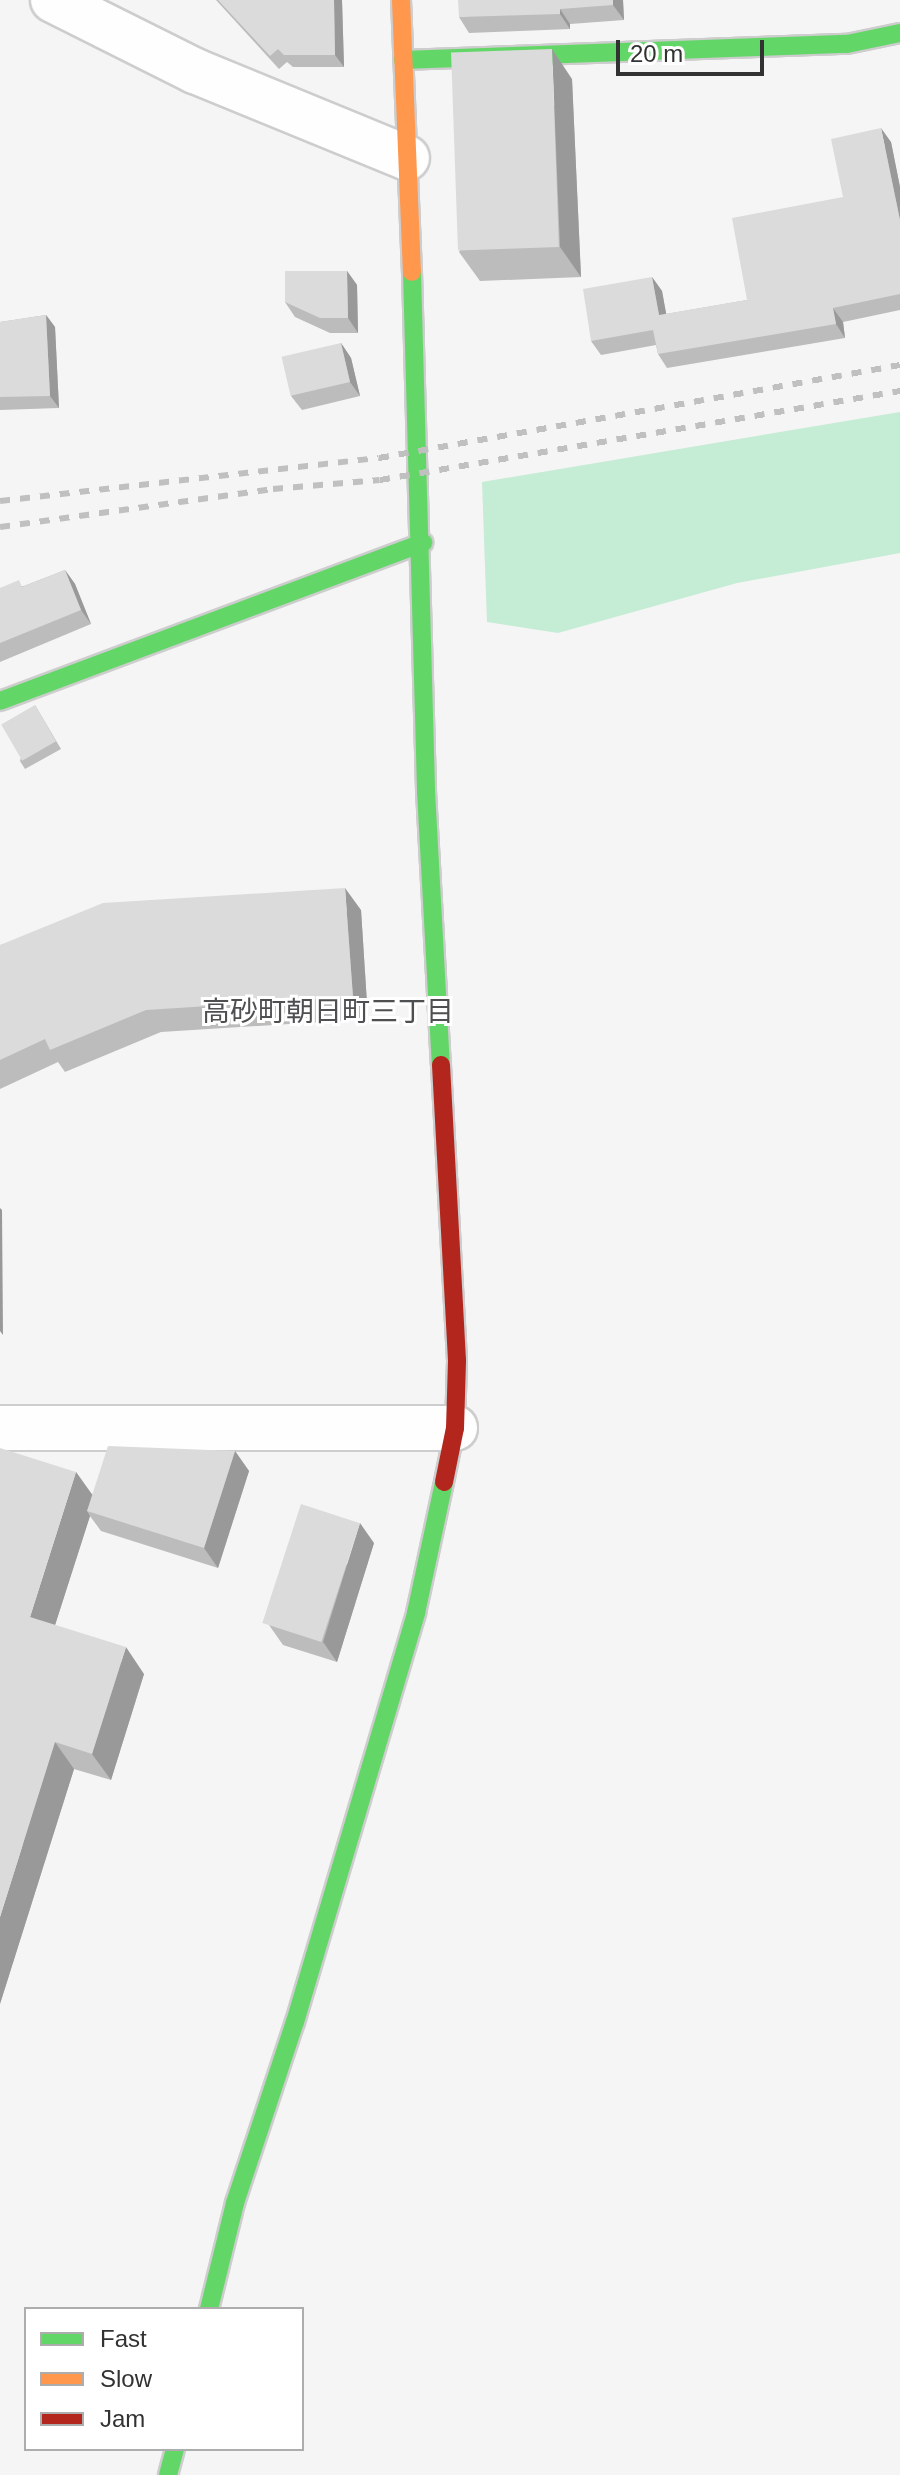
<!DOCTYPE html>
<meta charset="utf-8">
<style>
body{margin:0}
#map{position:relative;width:900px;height:2475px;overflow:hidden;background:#f5f5f5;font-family:Helvetica,"Noto Sans JP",sans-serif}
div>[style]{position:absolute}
.green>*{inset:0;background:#c5ecd4}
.roads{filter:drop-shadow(2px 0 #cdcdcd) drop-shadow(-2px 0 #cdcdcd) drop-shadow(0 2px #cdcdcd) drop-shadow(0 -2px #cdcdcd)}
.street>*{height:44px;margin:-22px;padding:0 22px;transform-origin:22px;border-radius:22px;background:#fefefe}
.fast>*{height:18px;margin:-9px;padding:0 9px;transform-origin:9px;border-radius:9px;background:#63d668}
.slow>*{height:18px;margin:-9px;padding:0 9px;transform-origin:9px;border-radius:9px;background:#ff974d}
.jam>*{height:18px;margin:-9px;padding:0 9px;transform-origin:9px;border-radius:9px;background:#b3261e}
.rail>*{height:6px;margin-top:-3px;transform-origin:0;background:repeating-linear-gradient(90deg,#c0c0c1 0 10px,transparent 0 20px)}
.wall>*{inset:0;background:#bdbcbc}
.shaded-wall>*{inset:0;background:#9a9999}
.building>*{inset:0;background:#dcdbdb;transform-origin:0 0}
span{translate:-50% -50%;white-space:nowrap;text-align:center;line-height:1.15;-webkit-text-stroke:6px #fff;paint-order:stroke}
.neighbourhood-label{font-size:28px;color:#4e4f50}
.legend{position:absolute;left:24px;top:2307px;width:280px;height:144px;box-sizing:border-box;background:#fff;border:2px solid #adadad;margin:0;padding:10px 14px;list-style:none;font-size:24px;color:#323232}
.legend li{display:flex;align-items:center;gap:16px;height:40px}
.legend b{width:40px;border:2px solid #adadad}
.scale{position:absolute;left:616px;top:40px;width:148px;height:36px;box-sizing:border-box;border:4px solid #323232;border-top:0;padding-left:10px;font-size:24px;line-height:28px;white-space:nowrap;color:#323232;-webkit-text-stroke:6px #fff;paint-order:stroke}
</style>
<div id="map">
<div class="green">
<div style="clip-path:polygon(900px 412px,900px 553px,737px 583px,558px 633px,487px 622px,482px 482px)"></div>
</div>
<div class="roads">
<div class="street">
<div style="left:53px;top:0;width:159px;rotate:26.6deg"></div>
<div style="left:195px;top:71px;width:229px;rotate:22.3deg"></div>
<div style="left:0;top:1428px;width:455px"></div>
</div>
<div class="fast">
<div style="left:403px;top:60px;width:444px;rotate:-2.1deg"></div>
<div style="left:847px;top:44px;width:54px;rotate:-11.7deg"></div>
<div style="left:412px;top:272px;width:519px;rotate:88.45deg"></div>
<div style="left:426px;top:791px;width:274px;rotate:86.9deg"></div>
<div style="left:0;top:701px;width:452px;rotate:-20.5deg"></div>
<div style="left:209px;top:2309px;width:109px;rotate:-76.2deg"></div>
<div style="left:235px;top:2203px;width:191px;rotate:-71.7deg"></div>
<div style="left:295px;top:2022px;width:427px;rotate:-73.5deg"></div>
<div style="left:416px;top:1613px;width:134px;rotate:-77.9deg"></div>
<div style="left:168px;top:2475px;width:27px;rotate:-75deg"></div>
</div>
<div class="slow">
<div style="left:401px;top:0;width:272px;rotate:87.7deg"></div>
</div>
<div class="jam">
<div style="left:441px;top:1065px;width:296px;rotate:86.9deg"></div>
<div style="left:457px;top:1361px;width:67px;rotate:91.7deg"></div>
<div style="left:455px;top:1428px;width:55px;rotate:101.5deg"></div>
</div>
</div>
<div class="rail">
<div style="left:0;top:501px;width:381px;rotate:-6.5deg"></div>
<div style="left:379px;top:458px;width:529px;rotate:-10.12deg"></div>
<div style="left:0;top:527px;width:276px;rotate:-7.9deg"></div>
<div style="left:273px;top:489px;width:107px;rotate:-4.8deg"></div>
<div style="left:380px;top:480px;width:528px;rotate:-9.71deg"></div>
</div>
<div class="wall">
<div style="clip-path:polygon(216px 0,342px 0,344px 67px,293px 67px,287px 62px,279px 69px)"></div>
<div style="clip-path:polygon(623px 0,624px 20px,570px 24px,570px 29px,469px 33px,459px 17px)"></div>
<div style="clip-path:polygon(572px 79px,581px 277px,480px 281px,459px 252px)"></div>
<div style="clip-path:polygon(891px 142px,900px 187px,900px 310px,843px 322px,845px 338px,667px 368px,658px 354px,656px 345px,601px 355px,591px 341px,652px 277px,662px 291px,666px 314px,747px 300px,843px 197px)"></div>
<div style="clip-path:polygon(347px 271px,357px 285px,358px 333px,330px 333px,295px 317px,285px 302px)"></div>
<div style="clip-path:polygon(46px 315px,55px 327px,59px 408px,0 410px,0 322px)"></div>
<div style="clip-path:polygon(341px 343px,351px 358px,360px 396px,302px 410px,291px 396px)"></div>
<div style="clip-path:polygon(65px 570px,75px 584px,91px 624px,0 662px,0 588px,24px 586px)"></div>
<div style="clip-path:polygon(35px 705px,61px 749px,25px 769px,20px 761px)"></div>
<div style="clip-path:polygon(361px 910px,368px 1019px,161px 1032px,65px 1072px,58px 1062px,0 1089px,0 945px)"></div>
<div style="clip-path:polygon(235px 1451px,249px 1471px,218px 1568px,101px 1531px,90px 1516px,55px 1625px,144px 1674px,111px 1780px,74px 1769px,0 2004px,76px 1472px,92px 1494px)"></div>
<div style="clip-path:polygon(374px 1543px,337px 1662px,283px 1645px,269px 1625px)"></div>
</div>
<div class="shaded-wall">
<div style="clip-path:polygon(334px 0,342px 0,344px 67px,335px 55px)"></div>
<div style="clip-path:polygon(613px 0,623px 0,624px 20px,613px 5px)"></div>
<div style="clip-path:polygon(560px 9px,570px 24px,570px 29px,560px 14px)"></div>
<div style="clip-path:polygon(552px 49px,572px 79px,581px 277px,560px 247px)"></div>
<div style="clip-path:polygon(881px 128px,891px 142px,900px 187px,900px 220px)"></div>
<div style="clip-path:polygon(347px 271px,357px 285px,358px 333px,348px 318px)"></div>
<div style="clip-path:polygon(652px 277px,662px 291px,669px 329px,659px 315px)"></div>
<div style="clip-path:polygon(833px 308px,843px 322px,845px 338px,836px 324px)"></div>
<div style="clip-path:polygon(46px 315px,55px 327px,59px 408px,50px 396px)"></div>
<div style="clip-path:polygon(341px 343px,351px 358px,360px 396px,350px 382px)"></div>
<div style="clip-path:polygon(65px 570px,75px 584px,91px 624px,81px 610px)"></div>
<div style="clip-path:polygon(345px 888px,361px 910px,368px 1019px,353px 997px)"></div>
<div style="clip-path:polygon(0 1208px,2px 1210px,3px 1335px,0 1331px)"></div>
<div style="clip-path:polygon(235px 1451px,249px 1471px,218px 1568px,204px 1548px)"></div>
<div style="clip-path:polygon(76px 1472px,95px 1499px,87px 1511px,90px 1516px,49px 1644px,30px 1617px)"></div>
<div style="clip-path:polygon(360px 1523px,374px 1543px,337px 1662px,323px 1642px)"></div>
<div style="clip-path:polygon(126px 1647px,144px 1674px,111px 1780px,92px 1754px)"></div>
<div style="clip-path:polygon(55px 1742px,74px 1769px,0 2004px,0 1917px)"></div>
</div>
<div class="building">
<div style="clip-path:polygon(218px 0,334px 0,335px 55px,284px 55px,278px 49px,270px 56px)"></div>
<div style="clip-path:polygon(458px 0,613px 0,613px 5px,560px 9px,560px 14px,459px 17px)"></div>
<div style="left:552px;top:49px;width:198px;height:101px;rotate:88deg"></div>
<div style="clip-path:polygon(881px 128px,900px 220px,900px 294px,833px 308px,836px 324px,658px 354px,653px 330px,591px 341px,583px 289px,652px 277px,659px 315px,747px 300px,732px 218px,843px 197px,831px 139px)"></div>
<div style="clip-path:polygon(285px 271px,347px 271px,348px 318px,320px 318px,285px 302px)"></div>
<div style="clip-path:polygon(46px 315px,50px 396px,0 397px,0 322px)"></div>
<div style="left:341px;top:343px;width:40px;height:61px;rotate:77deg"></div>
<div style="clip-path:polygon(65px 570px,81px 610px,0 643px,0 588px,19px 580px,22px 587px)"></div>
<div style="left:35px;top:705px;width:42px;height:39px;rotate:60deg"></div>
<div style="clip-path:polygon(345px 888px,353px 997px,146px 1010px,50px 1050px,45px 1039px,0 1060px,0 945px,103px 903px)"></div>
<div style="clip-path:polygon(108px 1446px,235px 1451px,204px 1548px,87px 1511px)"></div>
<div style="clip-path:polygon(0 1448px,76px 1472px,30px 1617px,126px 1647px,92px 1754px,55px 1742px,0 1917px)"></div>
<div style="left:301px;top:1504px;width:62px;height:125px;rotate:18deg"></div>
</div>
<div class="neighbourhood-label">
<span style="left:328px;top:1012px">高砂町朝日町三丁目</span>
</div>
<ul class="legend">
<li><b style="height:10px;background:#63d668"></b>Fast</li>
<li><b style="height:10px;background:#ff974d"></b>Slow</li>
<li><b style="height:10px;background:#b3261e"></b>Jam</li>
</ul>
<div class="scale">20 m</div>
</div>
